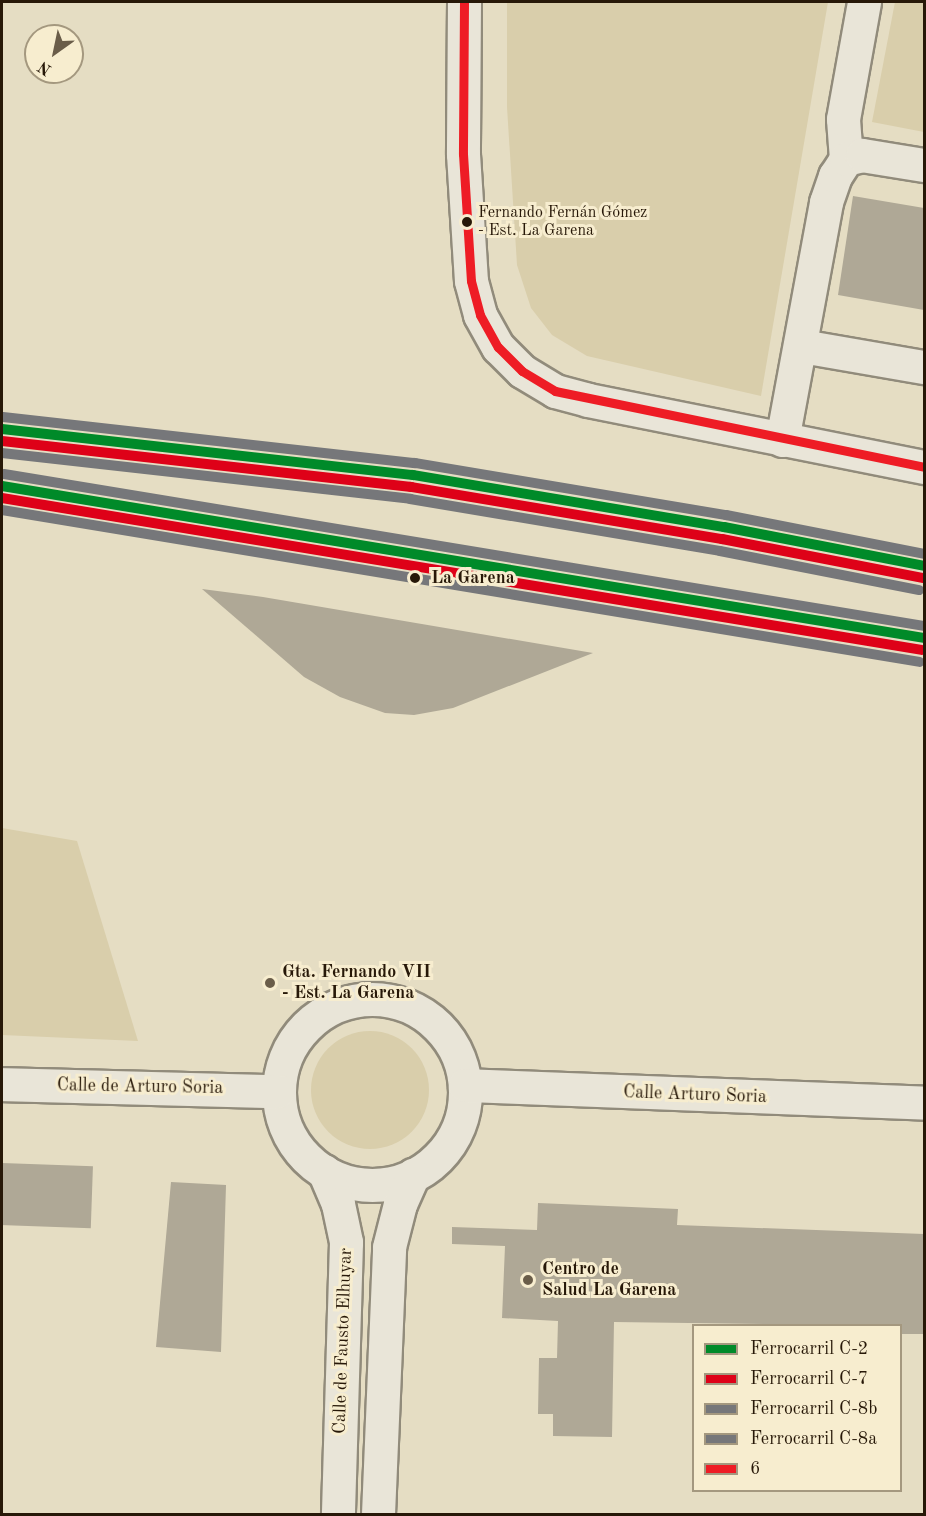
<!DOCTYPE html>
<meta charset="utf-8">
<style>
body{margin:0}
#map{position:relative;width:926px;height:1516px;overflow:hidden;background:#e5ddc3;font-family:"Old Standard TT",serif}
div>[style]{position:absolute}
.green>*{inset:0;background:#d9ceab}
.round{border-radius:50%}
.building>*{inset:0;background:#afa896;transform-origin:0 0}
.roads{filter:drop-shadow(2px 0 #918b7b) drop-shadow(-2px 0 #918b7b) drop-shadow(0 2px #918b7b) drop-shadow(0 -2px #918b7b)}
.street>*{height:33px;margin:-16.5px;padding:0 16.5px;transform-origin:16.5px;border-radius:16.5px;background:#e9e5d8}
.street>.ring{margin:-16.5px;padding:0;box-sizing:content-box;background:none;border:33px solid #e9e5d8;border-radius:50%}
.bus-1>*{height:9px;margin:-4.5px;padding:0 4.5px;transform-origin:4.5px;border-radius:4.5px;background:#ee1c25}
.rail-1>*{height:10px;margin:-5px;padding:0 5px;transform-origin:5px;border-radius:5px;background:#008a29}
.rail-2>*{height:10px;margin:-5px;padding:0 5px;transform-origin:5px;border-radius:5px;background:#de0118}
.rail-3>*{height:10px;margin:-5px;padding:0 5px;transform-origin:5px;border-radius:5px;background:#76777a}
.rail-4>*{height:10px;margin:-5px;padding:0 5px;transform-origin:5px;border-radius:5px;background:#76777a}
.dots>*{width:16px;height:16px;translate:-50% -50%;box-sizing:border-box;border:3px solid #f7edcf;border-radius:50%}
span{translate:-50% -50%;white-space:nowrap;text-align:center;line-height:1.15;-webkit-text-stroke:6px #f7edcf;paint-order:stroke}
.bus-label{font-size:16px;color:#271808}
.left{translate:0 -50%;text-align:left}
.stop-label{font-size:18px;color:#271808;font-weight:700}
.poi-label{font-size:18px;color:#271808;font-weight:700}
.street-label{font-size:18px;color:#271808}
.frame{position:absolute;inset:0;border:3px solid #271808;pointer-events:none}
.legend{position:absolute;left:692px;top:1324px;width:210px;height:168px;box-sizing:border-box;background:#f7edcf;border:2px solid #a4987f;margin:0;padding:8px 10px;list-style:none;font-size:18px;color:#271808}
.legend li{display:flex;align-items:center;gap:12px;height:30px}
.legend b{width:30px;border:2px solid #a4987f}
.north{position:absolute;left:24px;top:24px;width:60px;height:60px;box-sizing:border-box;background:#f7edcf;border:2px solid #a4987f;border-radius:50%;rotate:213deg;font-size:16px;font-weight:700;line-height:24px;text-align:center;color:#271808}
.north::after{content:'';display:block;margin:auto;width:21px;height:27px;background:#6a5d49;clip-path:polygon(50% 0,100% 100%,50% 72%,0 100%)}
</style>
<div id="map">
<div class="green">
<div style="clip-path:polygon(507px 2px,828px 2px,761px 396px,587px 356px,552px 335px,531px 308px,517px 265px,507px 107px)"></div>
<div style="clip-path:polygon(895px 2px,924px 2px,924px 132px,872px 122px)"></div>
<div style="clip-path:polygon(2px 828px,77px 841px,138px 1041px,2px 1035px)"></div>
<div class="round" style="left:311px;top:1031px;width:118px;height:118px"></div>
</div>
<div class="building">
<div style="clip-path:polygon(853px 196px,924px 208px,924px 310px,838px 295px)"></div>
<div style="clip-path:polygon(202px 589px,263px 597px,593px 653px,453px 708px,414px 715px,385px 713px,340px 697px,304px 677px)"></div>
<div style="left:2px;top:1163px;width:91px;height:62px;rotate:2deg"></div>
<div style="clip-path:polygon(171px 1182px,226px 1185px,221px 1352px,156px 1347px)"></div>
<div style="clip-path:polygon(538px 1203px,678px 1209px,677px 1225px,924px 1234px,924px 1334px,900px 1334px,900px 1326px,614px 1322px,612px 1437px,553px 1436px,553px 1414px,538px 1414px,539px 1358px,557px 1358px,558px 1321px,502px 1318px,505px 1246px,452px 1244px,452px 1227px,537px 1230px)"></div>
</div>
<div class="roads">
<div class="street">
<div style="left:464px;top:2px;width:152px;rotate:90.4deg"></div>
<div style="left:463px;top:154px;width:127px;rotate:86.4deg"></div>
<div style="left:471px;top:281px;width:35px;rotate:75deg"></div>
<div style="left:480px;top:315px;width:37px;rotate:61deg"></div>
<div style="left:498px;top:347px;width:34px;rotate:45deg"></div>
<div style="left:522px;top:371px;width:39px;rotate:31deg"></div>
<div style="left:555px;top:391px;width:34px;rotate:15deg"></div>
<div style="left:588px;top:400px;width:343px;rotate:11.3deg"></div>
<div style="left:846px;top:159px;width:40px;rotate:-94.3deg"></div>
<div style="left:843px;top:119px;width:119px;rotate:-79.8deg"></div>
<div style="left:802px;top:346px;width:124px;rotate:9.8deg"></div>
<div style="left:782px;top:440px;width:242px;rotate:-79.5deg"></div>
<div style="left:826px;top:202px;width:28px;rotate:-71deg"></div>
<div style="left:835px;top:176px;width:20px;rotate:-57deg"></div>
<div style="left:846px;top:159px;width:16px;rotate:-14deg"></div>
<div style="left:862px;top:155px;width:63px;rotate:9.2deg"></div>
<div class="ring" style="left:279px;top:999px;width:153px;height:153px"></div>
<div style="left:2px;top:1084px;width:276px;rotate:1.5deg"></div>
<div style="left:465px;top:1085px;width:459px;rotate:2.2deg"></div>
<div style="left:324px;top:1171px;width:36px;rotate:67deg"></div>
<div style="left:338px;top:1204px;width:39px;rotate:78deg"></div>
<div style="left:346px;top:1242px;width:272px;rotate:91.7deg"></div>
<div style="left:378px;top:1514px;width:267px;rotate:-87.6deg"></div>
<div style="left:389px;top:1247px;width:44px;rotate:-75.7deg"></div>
<div style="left:400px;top:1204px;width:32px;rotate:-66deg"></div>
</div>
</div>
<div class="bus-1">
<div style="left:464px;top:2px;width:152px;rotate:90.4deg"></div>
<div style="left:463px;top:154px;width:127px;rotate:86.4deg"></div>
<div style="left:471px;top:281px;width:35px;rotate:75deg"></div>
<div style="left:480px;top:315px;width:37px;rotate:61deg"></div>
<div style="left:498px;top:347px;width:34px;rotate:45deg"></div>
<div style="left:522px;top:371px;width:39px;rotate:31deg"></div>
<div style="left:555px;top:391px;width:377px;rotate:11.6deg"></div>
</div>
<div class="rail-1">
<div style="left:2px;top:429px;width:414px;rotate:6.4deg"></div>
<div style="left:413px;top:475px;width:315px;rotate:9.5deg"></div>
<div style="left:724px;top:527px;width:204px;rotate:11deg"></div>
<div style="left:2px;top:486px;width:934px;rotate:9.36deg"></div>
</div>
<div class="rail-2">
<div style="left:2px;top:441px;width:412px;rotate:6.4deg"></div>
<div style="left:411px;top:487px;width:315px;rotate:9.5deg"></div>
<div style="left:722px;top:539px;width:204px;rotate:11deg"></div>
<div style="left:2px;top:498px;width:932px;rotate:9.38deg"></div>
</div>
<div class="rail-3">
<div style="left:3px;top:417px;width:415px;rotate:6.4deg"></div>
<div style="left:415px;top:463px;width:315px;rotate:9.5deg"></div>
<div style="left:726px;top:515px;width:202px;rotate:11.1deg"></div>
<div style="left:4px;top:474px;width:932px;rotate:9.38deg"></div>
</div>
<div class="rail-4">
<div style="left:2px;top:453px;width:411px;rotate:6.4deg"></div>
<div style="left:410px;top:499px;width:314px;rotate:9.5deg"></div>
<div style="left:720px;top:551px;width:203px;rotate:11.1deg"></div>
<div style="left:2px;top:510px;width:930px;rotate:9.4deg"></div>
</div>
<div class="dots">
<div style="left:467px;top:222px;background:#271808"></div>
<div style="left:415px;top:578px;background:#271808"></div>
<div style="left:270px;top:983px;background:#6a5d49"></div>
<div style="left:528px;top:1280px;background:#6a5d49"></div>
</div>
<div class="bus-label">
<span class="left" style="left:478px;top:222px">Fernando Fernán Gómez<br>- Est. La Garena</span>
</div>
<div class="stop-label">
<span class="left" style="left:431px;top:578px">La Garena</span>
</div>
<div class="poi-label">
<span class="left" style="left:282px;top:983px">Gta. Fernando VII<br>- Est. La Garena</span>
<span class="left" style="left:542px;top:1280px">Centro de<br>Salud La Garena</span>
</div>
<div class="street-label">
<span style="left:140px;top:1087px;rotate:1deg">Calle de Arturo Soria</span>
<span style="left:695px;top:1095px;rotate:2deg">Calle Arturo Soria</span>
<span style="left:343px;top:1341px;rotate:-88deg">Calle de Fausto Elhuyar</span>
</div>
<div class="frame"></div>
<ul class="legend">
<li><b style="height:8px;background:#008a29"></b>Ferrocarril C-2</li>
<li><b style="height:8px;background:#de0118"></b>Ferrocarril C-7</li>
<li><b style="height:8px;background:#76777a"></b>Ferrocarril C-8b</li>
<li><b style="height:8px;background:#76777a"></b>Ferrocarril C-8a</li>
<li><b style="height:8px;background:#ee1c25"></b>6</li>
</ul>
<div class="north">N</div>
</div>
